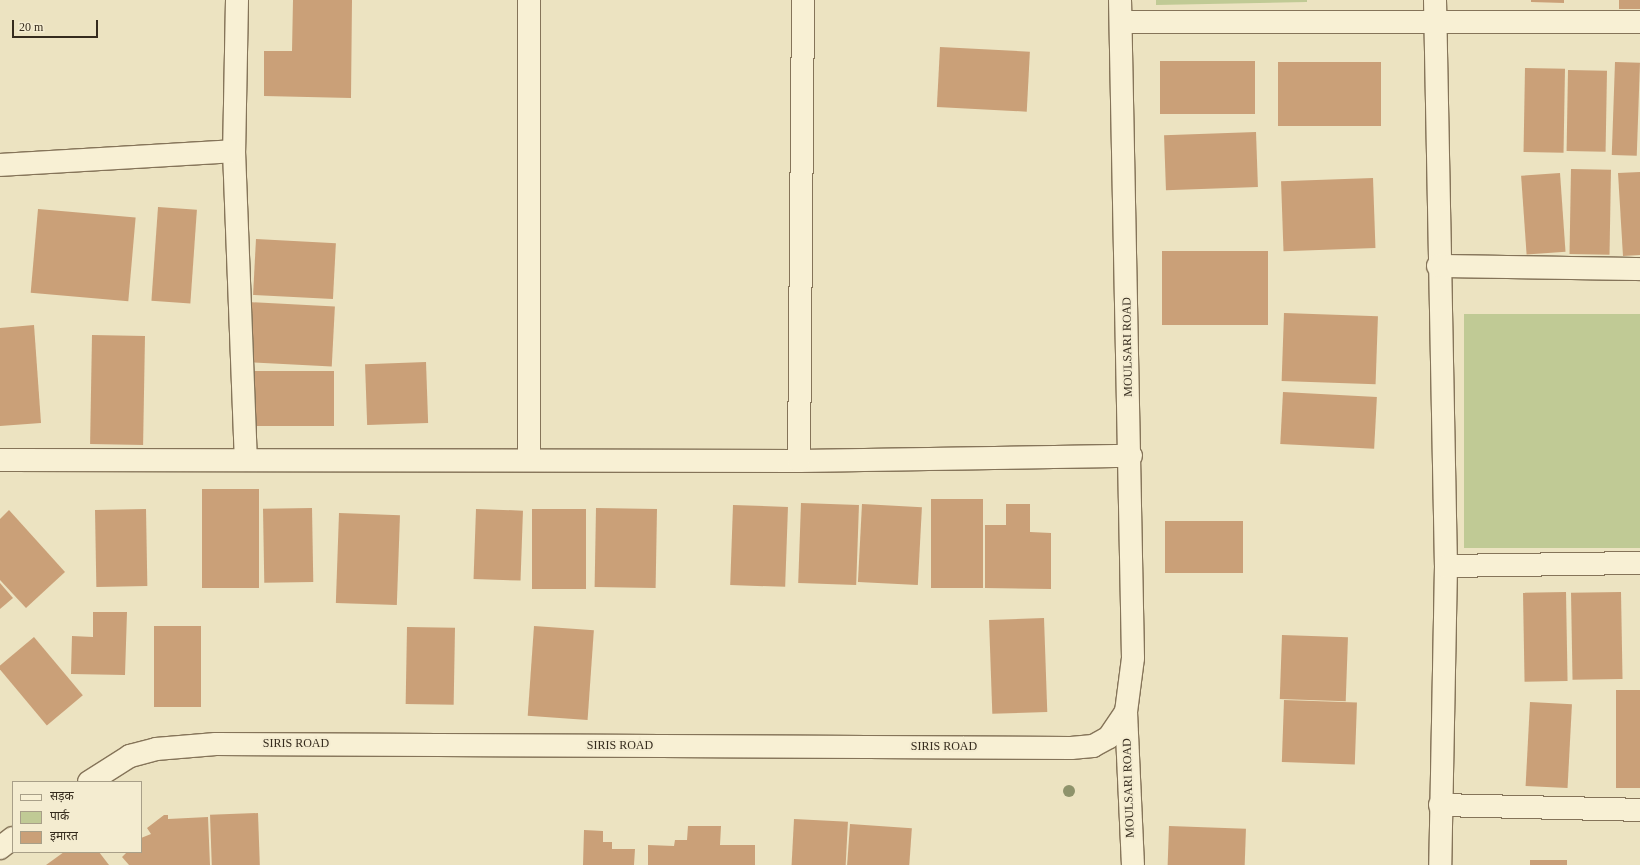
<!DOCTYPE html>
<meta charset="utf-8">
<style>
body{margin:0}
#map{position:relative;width:1640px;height:865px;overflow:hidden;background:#ece3c1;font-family:"Times New Roman","Noto Sans Devanagari",serif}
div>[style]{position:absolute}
.green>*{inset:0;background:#c0ca95;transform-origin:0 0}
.building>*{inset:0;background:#caa078;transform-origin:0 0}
.roads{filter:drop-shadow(1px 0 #857459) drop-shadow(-1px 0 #857459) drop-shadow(0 1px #857459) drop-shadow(0 -1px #857459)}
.minor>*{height:22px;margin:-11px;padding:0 11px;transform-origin:11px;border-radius:11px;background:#f8f0d4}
.trees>*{width:12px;height:12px;margin:-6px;border-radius:50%;background:#8e936b}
span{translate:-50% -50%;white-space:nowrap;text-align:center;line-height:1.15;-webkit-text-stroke:4px #f4ecd0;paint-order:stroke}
.street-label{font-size:12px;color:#352b1d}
.legend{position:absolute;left:12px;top:781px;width:130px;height:72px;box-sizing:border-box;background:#f4ecd0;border:1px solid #a89f88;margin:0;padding:5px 7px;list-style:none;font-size:12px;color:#352b1d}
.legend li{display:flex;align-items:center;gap:8px;height:20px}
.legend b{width:20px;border:1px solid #a89f88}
.scale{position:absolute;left:12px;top:20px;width:86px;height:18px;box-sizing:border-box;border:2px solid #352b1d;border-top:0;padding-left:5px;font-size:12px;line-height:14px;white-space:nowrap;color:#352b1d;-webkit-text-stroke:3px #f4ecd0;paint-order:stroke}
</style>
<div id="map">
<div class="green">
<div style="clip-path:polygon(1156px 0,1307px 0,1307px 2px,1156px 5px)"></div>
<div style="left:1464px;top:314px;width:176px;height:234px"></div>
</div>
<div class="building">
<div style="clip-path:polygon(293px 0,352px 0,351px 98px,264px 96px,264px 51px,292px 51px)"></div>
<div style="clip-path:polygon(1531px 0,1564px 0,1564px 3px,1531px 2px)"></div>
<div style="left:1619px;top:0;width:21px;height:9px"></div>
<div style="left:940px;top:47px;width:90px;height:60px;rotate:3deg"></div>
<div style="left:1160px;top:61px;width:95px;height:53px"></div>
<div style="left:1381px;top:62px;width:64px;height:103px;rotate:90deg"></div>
<div style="left:1615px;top:62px;width:25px;height:93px;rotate:2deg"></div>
<div style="left:1525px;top:68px;width:40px;height:84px;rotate:1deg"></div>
<div style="left:1568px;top:70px;width:39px;height:81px;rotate:1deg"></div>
<div style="left:1256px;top:132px;width:55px;height:92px;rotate:88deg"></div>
<div style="left:1571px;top:169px;width:40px;height:85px;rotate:1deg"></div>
<div style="clip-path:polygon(1640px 172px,1640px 255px,1623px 256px,1618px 173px)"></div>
<div style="left:1560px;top:173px;width:79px;height:39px;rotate:86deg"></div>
<div style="left:1373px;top:178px;width:70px;height:92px;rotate:88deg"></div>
<div style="left:158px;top:207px;width:39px;height:94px;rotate:4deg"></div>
<div style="left:38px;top:209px;width:98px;height:84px;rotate:5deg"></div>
<div style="left:256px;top:239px;width:80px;height:56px;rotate:3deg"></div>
<div style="left:1162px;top:251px;width:106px;height:74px"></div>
<div style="left:248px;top:302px;width:87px;height:60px;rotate:3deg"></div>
<div style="left:1284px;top:313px;width:94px;height:68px;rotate:2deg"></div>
<div style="clip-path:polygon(34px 325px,41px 423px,0 426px,0 328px)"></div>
<div style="left:92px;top:335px;width:53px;height:109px;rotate:1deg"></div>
<div style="left:426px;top:362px;width:61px;height:61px;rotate:88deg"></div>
<div style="left:247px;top:371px;width:87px;height:55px"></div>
<div style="left:1283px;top:392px;width:94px;height:52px;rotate:3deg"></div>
<div style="left:202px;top:489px;width:57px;height:99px"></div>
<div style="left:931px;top:499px;width:52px;height:89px"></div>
<div style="left:801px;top:503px;width:58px;height:80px;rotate:2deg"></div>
<div style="left:862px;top:504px;width:60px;height:78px;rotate:3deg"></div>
<div style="clip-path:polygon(1006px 504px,1030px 504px,1030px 532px,1051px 533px,1051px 589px,985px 588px,985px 525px,1006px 525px)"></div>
<div style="left:733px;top:505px;width:55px;height:80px;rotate:2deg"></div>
<div style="left:312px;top:508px;width:74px;height:49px;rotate:89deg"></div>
<div style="left:596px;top:508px;width:61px;height:79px;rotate:1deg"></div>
<div style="left:146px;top:509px;width:77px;height:51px;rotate:89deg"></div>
<div style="left:476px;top:509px;width:47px;height:70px;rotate:2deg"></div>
<div style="left:532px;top:509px;width:54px;height:80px"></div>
<div style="clip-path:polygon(9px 510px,65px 572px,26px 608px,0 580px,0 519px)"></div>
<div style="left:339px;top:513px;width:61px;height:90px;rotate:2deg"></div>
<div style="left:1165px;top:521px;width:78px;height:52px"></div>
<div style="clip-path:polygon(0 583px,13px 598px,0 609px)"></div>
<div style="left:1566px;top:592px;width:89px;height:43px;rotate:89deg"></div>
<div style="left:1621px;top:592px;width:87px;height:50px;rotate:89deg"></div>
<div style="clip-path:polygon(93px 612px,127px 612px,125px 675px,71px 674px,72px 636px,93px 637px)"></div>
<div style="left:1044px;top:618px;width:94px;height:55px;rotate:88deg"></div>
<div style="left:154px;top:626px;width:47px;height:81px"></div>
<div style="left:534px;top:626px;width:60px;height:90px;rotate:4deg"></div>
<div style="left:407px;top:627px;width:48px;height:77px;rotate:1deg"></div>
<div style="left:1282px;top:635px;width:66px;height:64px;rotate:2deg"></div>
<div style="left:34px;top:637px;width:76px;height:47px;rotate:50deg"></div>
<div style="left:1616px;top:690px;width:24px;height:98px"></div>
<div style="left:1284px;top:700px;width:73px;height:62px;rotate:2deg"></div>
<div style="left:1530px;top:702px;width:42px;height:84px;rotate:3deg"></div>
<div style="left:258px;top:813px;width:52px;height:48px;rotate:88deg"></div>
<div style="clip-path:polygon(164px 815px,168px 815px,168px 819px,208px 817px,210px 865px,129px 865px,122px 857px,127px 852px,141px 852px,141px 838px,151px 834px,147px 828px)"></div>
<div style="left:794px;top:819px;width:54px;height:46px;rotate:3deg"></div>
<div style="left:850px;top:824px;width:62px;height:41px;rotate:4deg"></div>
<div style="clip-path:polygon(688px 826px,721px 826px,720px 845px,755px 845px,755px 865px,648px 865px,648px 845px,674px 846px,675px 840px,687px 840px)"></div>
<div style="left:1169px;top:826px;width:77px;height:39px;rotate:2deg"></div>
<div style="clip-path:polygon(584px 830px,603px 831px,603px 842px,612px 842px,612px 849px,635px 849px,634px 865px,583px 865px)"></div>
<div style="clip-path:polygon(64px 852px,99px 852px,109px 865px,46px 865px)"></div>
<div style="left:1530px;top:860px;width:37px;height:5px"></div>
</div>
<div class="roads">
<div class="minor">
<div style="left:237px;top:0;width:151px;rotate:91.1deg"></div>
<div style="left:234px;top:151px;width:307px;rotate:87.8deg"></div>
<div style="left:529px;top:0;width:460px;rotate:90deg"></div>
<div style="left:1435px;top:0;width:566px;rotate:88.89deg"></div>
<div style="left:1446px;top:566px;width:299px;rotate:91.1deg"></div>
<div style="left:1121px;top:22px;width:519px"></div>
<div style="left:0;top:165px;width:234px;rotate:-3.4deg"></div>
<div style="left:1438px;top:266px;width:202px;rotate:0.9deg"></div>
<div style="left:0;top:460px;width:799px;rotate:0.07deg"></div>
<div style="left:799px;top:461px;width:332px;rotate:-0.9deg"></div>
<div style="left:799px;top:461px;width:461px;rotate:-89.5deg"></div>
<div style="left:1446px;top:566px;width:194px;rotate:-0.9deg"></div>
<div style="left:1126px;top:712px;width:153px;rotate:87.4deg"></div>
<div style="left:89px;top:782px;width:49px;rotate:-32.4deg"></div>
<div style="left:130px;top:756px;width:27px;rotate:-15deg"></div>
<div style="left:156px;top:749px;width:60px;rotate:-4.8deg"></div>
<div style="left:216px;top:744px;width:855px;rotate:0.27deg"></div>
<div style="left:1071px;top:748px;width:22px;rotate:-5deg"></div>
<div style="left:1093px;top:746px;width:18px;rotate:-29deg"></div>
<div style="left:1109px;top:737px;width:30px;rotate:-56deg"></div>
<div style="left:1126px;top:712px;width:54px;rotate:-82.6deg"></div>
<div style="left:1133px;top:658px;width:658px;rotate:-91.13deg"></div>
<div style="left:1440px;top:805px;width:200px;rotate:1.4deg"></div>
<div style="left:0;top:848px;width:16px;rotate:-38deg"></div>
</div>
</div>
<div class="trees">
<div style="left:1069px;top:791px"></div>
</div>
<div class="street-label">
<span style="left:1128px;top:347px;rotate:-91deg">MOULSARI ROAD</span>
<span style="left:296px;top:744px">SIRIS ROAD</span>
<span style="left:620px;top:746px">SIRIS ROAD</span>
<span style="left:944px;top:747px">SIRIS ROAD</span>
<span style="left:1129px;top:788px;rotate:-92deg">MOULSARI ROAD</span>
</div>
<ul class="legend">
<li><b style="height:5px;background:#f8f0d4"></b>सड़क</li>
<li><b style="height:11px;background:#c0ca95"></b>पार्क</li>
<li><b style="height:11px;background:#caa078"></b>इमारत</li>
</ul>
<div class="scale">20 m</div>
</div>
